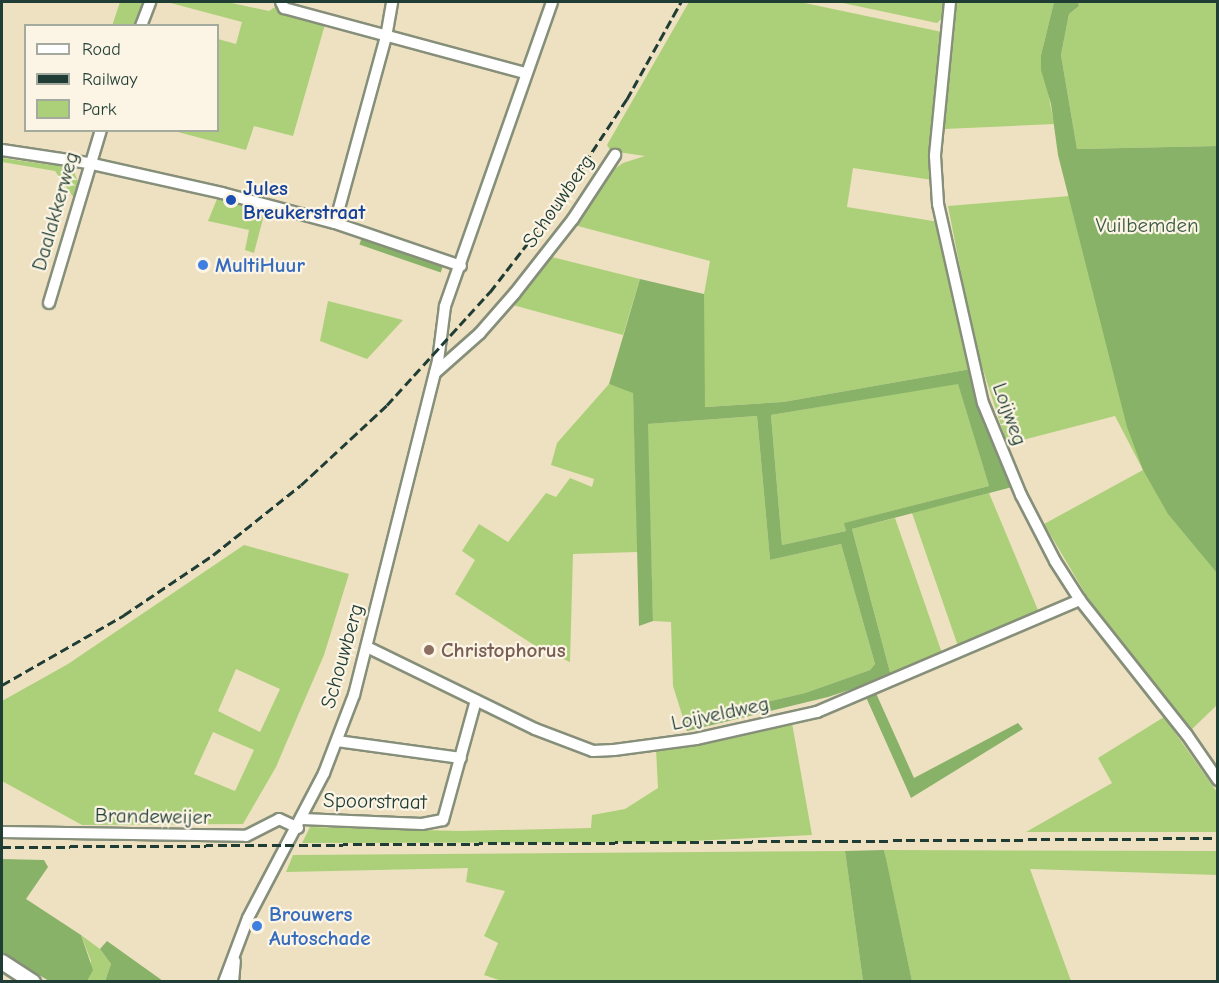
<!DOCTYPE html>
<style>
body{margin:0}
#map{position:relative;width:1219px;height:983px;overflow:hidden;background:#eee1c1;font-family:"Comic Neue",sans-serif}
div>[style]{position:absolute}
.green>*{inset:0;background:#acd079}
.forest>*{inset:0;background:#89b269;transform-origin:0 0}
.roads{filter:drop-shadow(2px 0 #868f7a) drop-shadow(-2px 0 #868f7a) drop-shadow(0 2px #868f7a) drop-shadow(0 -2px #868f7a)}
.minor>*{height:10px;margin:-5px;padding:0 5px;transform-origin:5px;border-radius:5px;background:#fff}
.major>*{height:14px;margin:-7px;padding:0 7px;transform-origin:7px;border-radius:7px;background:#fff}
.rail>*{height:3px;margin-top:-1.5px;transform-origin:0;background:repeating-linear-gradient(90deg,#1f3d34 0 9px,transparent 0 13.5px)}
.dots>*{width:16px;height:16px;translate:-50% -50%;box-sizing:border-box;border:3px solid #fcf5e5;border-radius:50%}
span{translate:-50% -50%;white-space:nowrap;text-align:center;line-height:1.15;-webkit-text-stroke:4.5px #fcf5e5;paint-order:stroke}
.transit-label{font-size:21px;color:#164399;font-weight:700}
.left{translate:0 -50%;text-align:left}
.street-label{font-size:21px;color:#1f3d34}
.park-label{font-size:21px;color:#3b5a42}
.shop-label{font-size:21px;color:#366cbe;font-weight:700}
.education-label{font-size:21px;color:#785e54;font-weight:700}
.frame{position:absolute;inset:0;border:3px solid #1f3d34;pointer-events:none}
.legend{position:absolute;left:24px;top:24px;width:195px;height:108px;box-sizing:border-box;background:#fcf5e5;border:2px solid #a4ab9e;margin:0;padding:8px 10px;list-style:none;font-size:18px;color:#1f3d34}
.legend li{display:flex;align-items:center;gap:12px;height:30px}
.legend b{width:30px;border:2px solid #a4ab9e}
</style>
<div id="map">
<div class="green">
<div style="clip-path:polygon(120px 2px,145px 2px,136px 25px,112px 26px)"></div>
<div style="clip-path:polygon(167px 2px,227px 2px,269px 11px,275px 7px,326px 21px,293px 136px,254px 126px,246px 150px,174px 131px,218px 130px,218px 39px,236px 44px,242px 22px)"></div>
<div style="clip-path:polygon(689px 2px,800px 2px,942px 32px,931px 140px,932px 180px,853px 168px,847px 207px,939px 222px,971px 369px,783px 402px,704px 407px,704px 294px,710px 261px,574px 225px,607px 174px,623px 163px,645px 156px,611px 151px,607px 145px)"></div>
<div style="clip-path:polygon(838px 2px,946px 2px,944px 17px,937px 23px)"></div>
<div style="clip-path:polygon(955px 2px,1054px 2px,1041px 55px,1054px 124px,944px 129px)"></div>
<div style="clip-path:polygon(1078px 2px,1217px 2px,1217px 146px,1077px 149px,1061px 55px,1069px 14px,1079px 6px)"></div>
<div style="clip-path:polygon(1061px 156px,1217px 156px,1217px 705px,1190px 731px,1095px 610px,1044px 524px,1143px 470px,1115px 416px,1007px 444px,975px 345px,948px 206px,1069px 196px)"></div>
<div style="clip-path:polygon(2px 158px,51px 165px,61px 162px,72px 167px,79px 184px,76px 201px,55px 171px,2px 162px)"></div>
<div style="clip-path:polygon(217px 199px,265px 211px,254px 253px,245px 250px,249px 230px,208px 221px)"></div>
<div style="clip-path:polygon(548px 256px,640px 279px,623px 335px,509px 304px)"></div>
<div style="clip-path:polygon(328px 301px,403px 320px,367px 359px,320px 341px)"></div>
<div style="clip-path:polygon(958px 383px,989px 486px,845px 523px,846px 531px,782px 545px,771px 415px)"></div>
<div style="clip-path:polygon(609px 384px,633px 392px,638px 552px,573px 554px,570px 662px,537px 647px,455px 594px,475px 560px,462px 551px,479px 524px,508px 542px,546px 493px,556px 497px,570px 478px,592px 487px,594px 479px,551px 465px,557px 443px)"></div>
<div style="clip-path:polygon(757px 416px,770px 560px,841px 544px,875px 664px,870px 670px,805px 693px,684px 721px,673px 686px,671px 622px,653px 621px,647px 424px)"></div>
<div style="clip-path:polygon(989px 493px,1040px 615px,959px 649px,912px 513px)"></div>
<div style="clip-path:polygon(895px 518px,943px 656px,891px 676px,852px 529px)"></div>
<div style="clip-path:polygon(evenodd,244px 545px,349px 574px,324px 655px,299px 713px,276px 767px,243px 824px,82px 825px,2px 781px,2px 701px,68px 664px,244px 545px,236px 669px,280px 689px,260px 732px,218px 711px,236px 669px,244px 545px,213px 732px,254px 750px,235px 791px,194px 774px,213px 732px)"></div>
<div style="clip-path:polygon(1164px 717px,1217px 792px,1217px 832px,1026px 832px,1112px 783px,1098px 758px)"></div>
<div style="clip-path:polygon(792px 723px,812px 835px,672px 842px,302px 843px,310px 827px,460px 831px,591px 828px,592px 815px,625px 809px,658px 788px,656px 749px)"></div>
<div style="clip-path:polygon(884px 850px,1217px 851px,1217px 875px,1030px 869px,1071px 981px,912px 981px)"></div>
<div style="clip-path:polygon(845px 851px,863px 981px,502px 981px,484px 975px,498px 943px,484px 936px,505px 891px,466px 882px,468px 868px,286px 872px,293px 855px)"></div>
<div style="clip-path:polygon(81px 935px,100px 949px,111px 964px,105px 981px,87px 981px,91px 961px)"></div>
</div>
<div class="forest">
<div style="clip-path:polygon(1054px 2px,1078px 2px,1079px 6px,1069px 14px,1061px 55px,1077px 149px,1217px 146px,1217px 573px,1168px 514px,1143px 470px,1127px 427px,1058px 155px,1051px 104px,1041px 70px,1041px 55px)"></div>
<div style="left:362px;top:237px;width:86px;height:8px;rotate:19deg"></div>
<div style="clip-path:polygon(evenodd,640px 279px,704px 294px,705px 407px,783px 402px,971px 369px,1016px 486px,852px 529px,891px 676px,828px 697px,687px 731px,684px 721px,805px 693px,870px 670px,875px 664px,841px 544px,770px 560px,757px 416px,648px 424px,653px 621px,639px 626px,633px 393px,609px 384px,640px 279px,958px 384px,989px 486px,844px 523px,846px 531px,782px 545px,771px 415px,958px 384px)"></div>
<div style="clip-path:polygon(875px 691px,914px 778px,1018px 723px,1023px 729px,911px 798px,865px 695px)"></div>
<div style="clip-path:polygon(884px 850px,887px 863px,912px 981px,863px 981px,845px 851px)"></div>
<div style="clip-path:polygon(2px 859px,44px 860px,48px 867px,26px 899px,81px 935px,93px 970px,87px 981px,49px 981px,2px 952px)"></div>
<div style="clip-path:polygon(107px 941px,163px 981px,105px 981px,111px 964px,100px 949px)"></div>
</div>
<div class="roads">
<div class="minor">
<div style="left:281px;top:2px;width:7px;rotate:63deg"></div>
<div style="left:284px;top:8px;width:250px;rotate:15.1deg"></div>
<div style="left:950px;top:2px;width:155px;rotate:95.6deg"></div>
<div style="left:935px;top:156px;width:48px;rotate:86.4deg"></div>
<div style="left:938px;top:204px;width:204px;rotate:77.3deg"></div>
<div style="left:983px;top:403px;width:100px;rotate:67.6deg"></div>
<div style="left:1021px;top:495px;width:74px;rotate:62.7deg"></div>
<div style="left:1055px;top:561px;width:46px;rotate:57.3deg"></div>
<div style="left:1080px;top:600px;width:172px;rotate:51.6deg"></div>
<div style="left:1187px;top:735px;width:55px;rotate:55.4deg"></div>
<div style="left:141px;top:26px;width:26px;rotate:-69deg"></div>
<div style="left:2px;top:150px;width:87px;rotate:8.6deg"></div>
<div style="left:88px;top:163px;width:137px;rotate:12.6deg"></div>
<div style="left:222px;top:193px;width:117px;rotate:14.9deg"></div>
<div style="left:335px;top:223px;width:133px;rotate:18.8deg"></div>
<div style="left:335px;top:223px;width:193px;rotate:-74.7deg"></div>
<div style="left:386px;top:37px;width:36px;rotate:-80deg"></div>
<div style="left:49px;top:303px;width:181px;rotate:-73.3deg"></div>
<div style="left:435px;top:373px;width:60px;rotate:-41.6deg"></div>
<div style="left:480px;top:333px;width:53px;rotate:-48.8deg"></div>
<div style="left:515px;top:293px;width:94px;rotate:-51.9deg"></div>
<div style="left:573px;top:219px;width:77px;rotate:-56.7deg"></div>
<div style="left:367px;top:647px;width:187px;rotate:26deg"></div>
<div style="left:535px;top:729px;width:62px;rotate:20.8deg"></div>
<div style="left:593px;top:751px;width:21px;rotate:-3deg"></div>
<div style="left:614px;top:750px;width:83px;rotate:-7.6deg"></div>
<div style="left:696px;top:739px;width:124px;rotate:-12.6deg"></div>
<div style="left:817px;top:712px;width:286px;rotate:-23.1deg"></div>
<div style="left:337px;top:741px;width:125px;rotate:7.8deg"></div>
<div style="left:302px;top:819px;width:120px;rotate:2.4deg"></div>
<div style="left:422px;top:824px;width:21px;rotate:-11deg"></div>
<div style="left:443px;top:820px;width:124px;rotate:-74.6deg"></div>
<div style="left:2px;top:832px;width:244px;rotate:0.9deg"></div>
<div style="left:246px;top:836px;width:37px;rotate:-27deg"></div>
<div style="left:279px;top:819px;width:21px;rotate:25deg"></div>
<div style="left:224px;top:982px;width:68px;rotate:-69.4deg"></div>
<div style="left:248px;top:918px;width:164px;rotate:-62.3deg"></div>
<div style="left:324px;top:773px;width:84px;rotate:-69deg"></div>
<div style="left:354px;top:695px;width:344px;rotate:-75.9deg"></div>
<div style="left:438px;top:361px;width:55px;rotate:-82.7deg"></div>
<div style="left:445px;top:306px;width:322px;rotate:-70.6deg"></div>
<div style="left:233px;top:982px;width:21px;rotate:-85deg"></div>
</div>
<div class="major">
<div style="left:2px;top:962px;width:37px;rotate:33deg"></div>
</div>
</div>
<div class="rail">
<div style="left:2px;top:685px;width:141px;rotate:-29.8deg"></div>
<div style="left:124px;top:615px;width:107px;rotate:-34deg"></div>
<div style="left:213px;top:555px;width:112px;rotate:-38.5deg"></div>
<div style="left:301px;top:485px;width:117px;rotate:-42.9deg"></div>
<div style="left:387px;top:405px;width:153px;rotate:-47.7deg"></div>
<div style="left:490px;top:292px;width:106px;rotate:-52.3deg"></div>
<div style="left:555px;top:208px;width:131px;rotate:-56.6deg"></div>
<div style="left:627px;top:99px;width:111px;rotate:-60.9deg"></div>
<div style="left:2px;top:847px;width:1216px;rotate:-0.42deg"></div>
</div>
<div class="dots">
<div style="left:231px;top:200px;background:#1a4fb4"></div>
<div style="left:203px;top:265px;background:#3f7fe0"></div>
<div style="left:429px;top:650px;background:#8d6e63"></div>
<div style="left:257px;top:926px;background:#3f7fe0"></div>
</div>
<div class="transit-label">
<span class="left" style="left:243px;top:200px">Jules<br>Breukerstraat</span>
</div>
<div class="street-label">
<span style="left:558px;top:201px;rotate:-55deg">Schouwberg</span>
<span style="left:55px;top:211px;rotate:-74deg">Daalakkerweg</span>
<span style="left:1010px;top:414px;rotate:70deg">Loijweg</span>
<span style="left:342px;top:656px;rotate:-74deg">Schouwberg</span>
<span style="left:720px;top:713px;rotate:-12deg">Loijveldweg</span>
<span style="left:375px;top:801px;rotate:1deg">Spoorstraat</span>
<span style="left:153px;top:816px;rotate:1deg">Brandeweijer</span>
</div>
<div class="park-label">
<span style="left:1147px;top:225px">Vuilbemden</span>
</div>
<div class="shop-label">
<span class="left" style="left:215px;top:265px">MultiHuur</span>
<span class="left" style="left:269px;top:926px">Brouwers<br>Autoschade</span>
</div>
<div class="education-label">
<span class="left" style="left:441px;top:650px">Christophorus</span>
</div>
<div class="frame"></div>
<ul class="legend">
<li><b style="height:8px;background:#fff"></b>Road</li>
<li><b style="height:8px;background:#1f3d34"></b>Railway</li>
<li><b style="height:16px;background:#acd079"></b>Park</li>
</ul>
</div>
